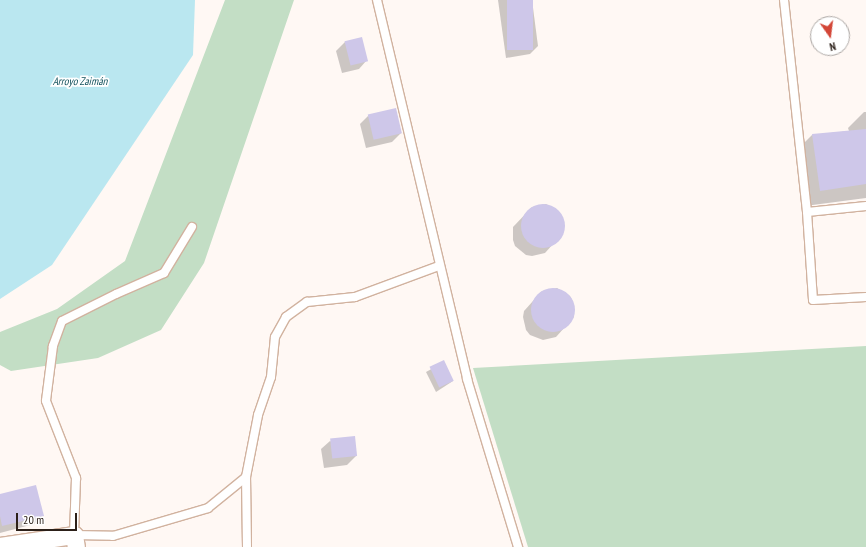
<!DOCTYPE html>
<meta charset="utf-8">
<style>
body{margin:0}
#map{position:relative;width:866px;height:547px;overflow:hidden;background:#fff8f4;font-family:"PT Sans Narrow",sans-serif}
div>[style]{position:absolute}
.green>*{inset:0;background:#c3dec5}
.water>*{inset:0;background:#bae7f0}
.shadow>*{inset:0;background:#0003}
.building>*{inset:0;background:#cec7e9;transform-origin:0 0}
.round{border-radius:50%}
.roads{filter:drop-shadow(1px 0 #d1b29f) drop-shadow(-1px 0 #d1b29f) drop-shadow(0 1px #d1b29f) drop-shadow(0 -1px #d1b29f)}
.service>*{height:8px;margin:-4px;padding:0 4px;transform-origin:4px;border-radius:4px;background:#fff}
.minor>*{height:17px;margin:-8.5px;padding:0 8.5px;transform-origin:8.5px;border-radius:8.5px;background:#fff}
span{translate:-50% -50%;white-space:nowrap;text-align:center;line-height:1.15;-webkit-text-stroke:3.5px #fff;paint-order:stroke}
.water-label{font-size:11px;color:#12515c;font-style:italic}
.north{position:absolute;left:810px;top:16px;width:40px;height:40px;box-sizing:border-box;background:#fff;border:1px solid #aba6a3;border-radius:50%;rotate:166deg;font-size:11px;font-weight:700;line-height:16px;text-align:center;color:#2c2019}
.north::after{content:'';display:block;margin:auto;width:14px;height:18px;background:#d34637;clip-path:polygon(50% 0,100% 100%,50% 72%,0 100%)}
.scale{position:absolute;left:16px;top:513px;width:61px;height:18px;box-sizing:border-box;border:2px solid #2c2019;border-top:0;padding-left:5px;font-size:12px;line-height:14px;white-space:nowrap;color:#2c2019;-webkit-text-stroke:3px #fff;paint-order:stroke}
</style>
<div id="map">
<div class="green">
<div style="clip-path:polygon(225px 0,294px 0,204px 263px,161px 330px,98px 358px,11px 371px,0 365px,0 332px,57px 309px,125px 261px)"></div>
<div style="clip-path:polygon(866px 346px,866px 547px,528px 547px,473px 368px)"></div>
</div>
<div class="water">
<div style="clip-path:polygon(0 0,195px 0,193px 55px,52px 265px,0 299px)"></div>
</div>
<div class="shadow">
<div style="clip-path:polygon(498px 0,532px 0,538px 46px,530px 54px,506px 58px)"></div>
<div style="clip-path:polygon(345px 42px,367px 60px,359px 69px,342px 73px,336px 51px)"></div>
<div style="clip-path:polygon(864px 112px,866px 112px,866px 198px,805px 206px,796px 151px,812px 135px,849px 131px,848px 128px)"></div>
<div style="clip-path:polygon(368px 116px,401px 133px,392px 142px,366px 148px,360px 124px)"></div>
<div style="clip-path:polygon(546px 204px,559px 212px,564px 225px,563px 233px,545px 253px,532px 256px,526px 255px,515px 246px,513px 240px,513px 227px,532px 207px)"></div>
<div style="clip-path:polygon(557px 288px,570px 296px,573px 302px,574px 317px,556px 337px,543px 340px,530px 335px,526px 330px,523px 317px,524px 311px,542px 291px)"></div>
<div style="clip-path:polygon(444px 362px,453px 381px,436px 392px,426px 372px)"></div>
<div style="clip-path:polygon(330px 441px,356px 456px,347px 465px,324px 468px,321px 449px)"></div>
<div style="clip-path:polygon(0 495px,43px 515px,34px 524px,0 533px)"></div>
</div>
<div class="building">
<div style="left:507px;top:0;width:26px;height:50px"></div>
<div style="left:362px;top:37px;width:25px;height:18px;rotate:76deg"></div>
<div style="left:396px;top:108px;width:26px;height:29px;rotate:77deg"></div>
<div style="clip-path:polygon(866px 129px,866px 184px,820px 191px,812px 134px)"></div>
<div class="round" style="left:521px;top:204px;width:44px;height:44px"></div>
<div class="round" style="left:531px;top:288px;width:44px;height:44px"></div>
<div style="left:444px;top:360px;width:23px;height:16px;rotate:65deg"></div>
<div style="left:355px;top:436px;width:20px;height:25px;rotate:84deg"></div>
<div style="clip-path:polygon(36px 485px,44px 516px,2px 526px,0 516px,0 494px)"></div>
</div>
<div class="roads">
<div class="service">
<div style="left:377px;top:0;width:390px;rotate:76.6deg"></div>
<div style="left:467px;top:379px;width:176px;rotate:73.1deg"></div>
<div style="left:784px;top:0;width:213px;rotate:83.8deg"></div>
<div style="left:866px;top:206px;width:59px;rotate:174.2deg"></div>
<div style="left:807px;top:212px;width:88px;rotate:86.1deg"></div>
<div style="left:813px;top:300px;width:53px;rotate:-3.2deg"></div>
<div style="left:192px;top:227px;width:54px;rotate:121.3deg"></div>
<div style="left:164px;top:273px;width:52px;rotate:156.4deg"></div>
<div style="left:116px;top:294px;width:60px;rotate:153.4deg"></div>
<div style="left:62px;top:321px;width:27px;rotate:110deg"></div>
<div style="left:53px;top:346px;width:55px;rotate:97.3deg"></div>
<div style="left:46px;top:401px;width:83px;rotate:68.7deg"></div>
<div style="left:76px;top:478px;width:57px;rotate:92deg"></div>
<div style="left:74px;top:535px;width:39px;rotate:1deg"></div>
<div style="left:113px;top:536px;width:99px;rotate:-16.4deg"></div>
<div style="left:208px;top:508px;width:49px;rotate:-39.2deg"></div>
<div style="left:247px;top:547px;width:70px;rotate:-90.8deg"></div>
<div style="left:246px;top:477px;width:63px;rotate:-79deg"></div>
<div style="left:258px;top:415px;width:40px;rotate:-71.1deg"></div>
<div style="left:271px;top:377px;width:40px;rotate:-84.3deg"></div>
<div style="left:275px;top:337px;width:23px;rotate:-61deg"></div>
<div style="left:286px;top:317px;width:26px;rotate:-36deg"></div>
<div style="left:307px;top:302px;width:48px;rotate:-5.9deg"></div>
<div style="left:355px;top:297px;width:90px;rotate:-20.3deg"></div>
</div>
<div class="minor">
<div style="left:0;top:546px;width:75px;rotate:-8.5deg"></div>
<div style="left:74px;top:535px;width:12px;rotate:81deg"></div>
</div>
</div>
<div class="water-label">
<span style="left:80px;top:81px">Arroyo Zaimán</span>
</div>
<div class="north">N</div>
<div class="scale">20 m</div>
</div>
